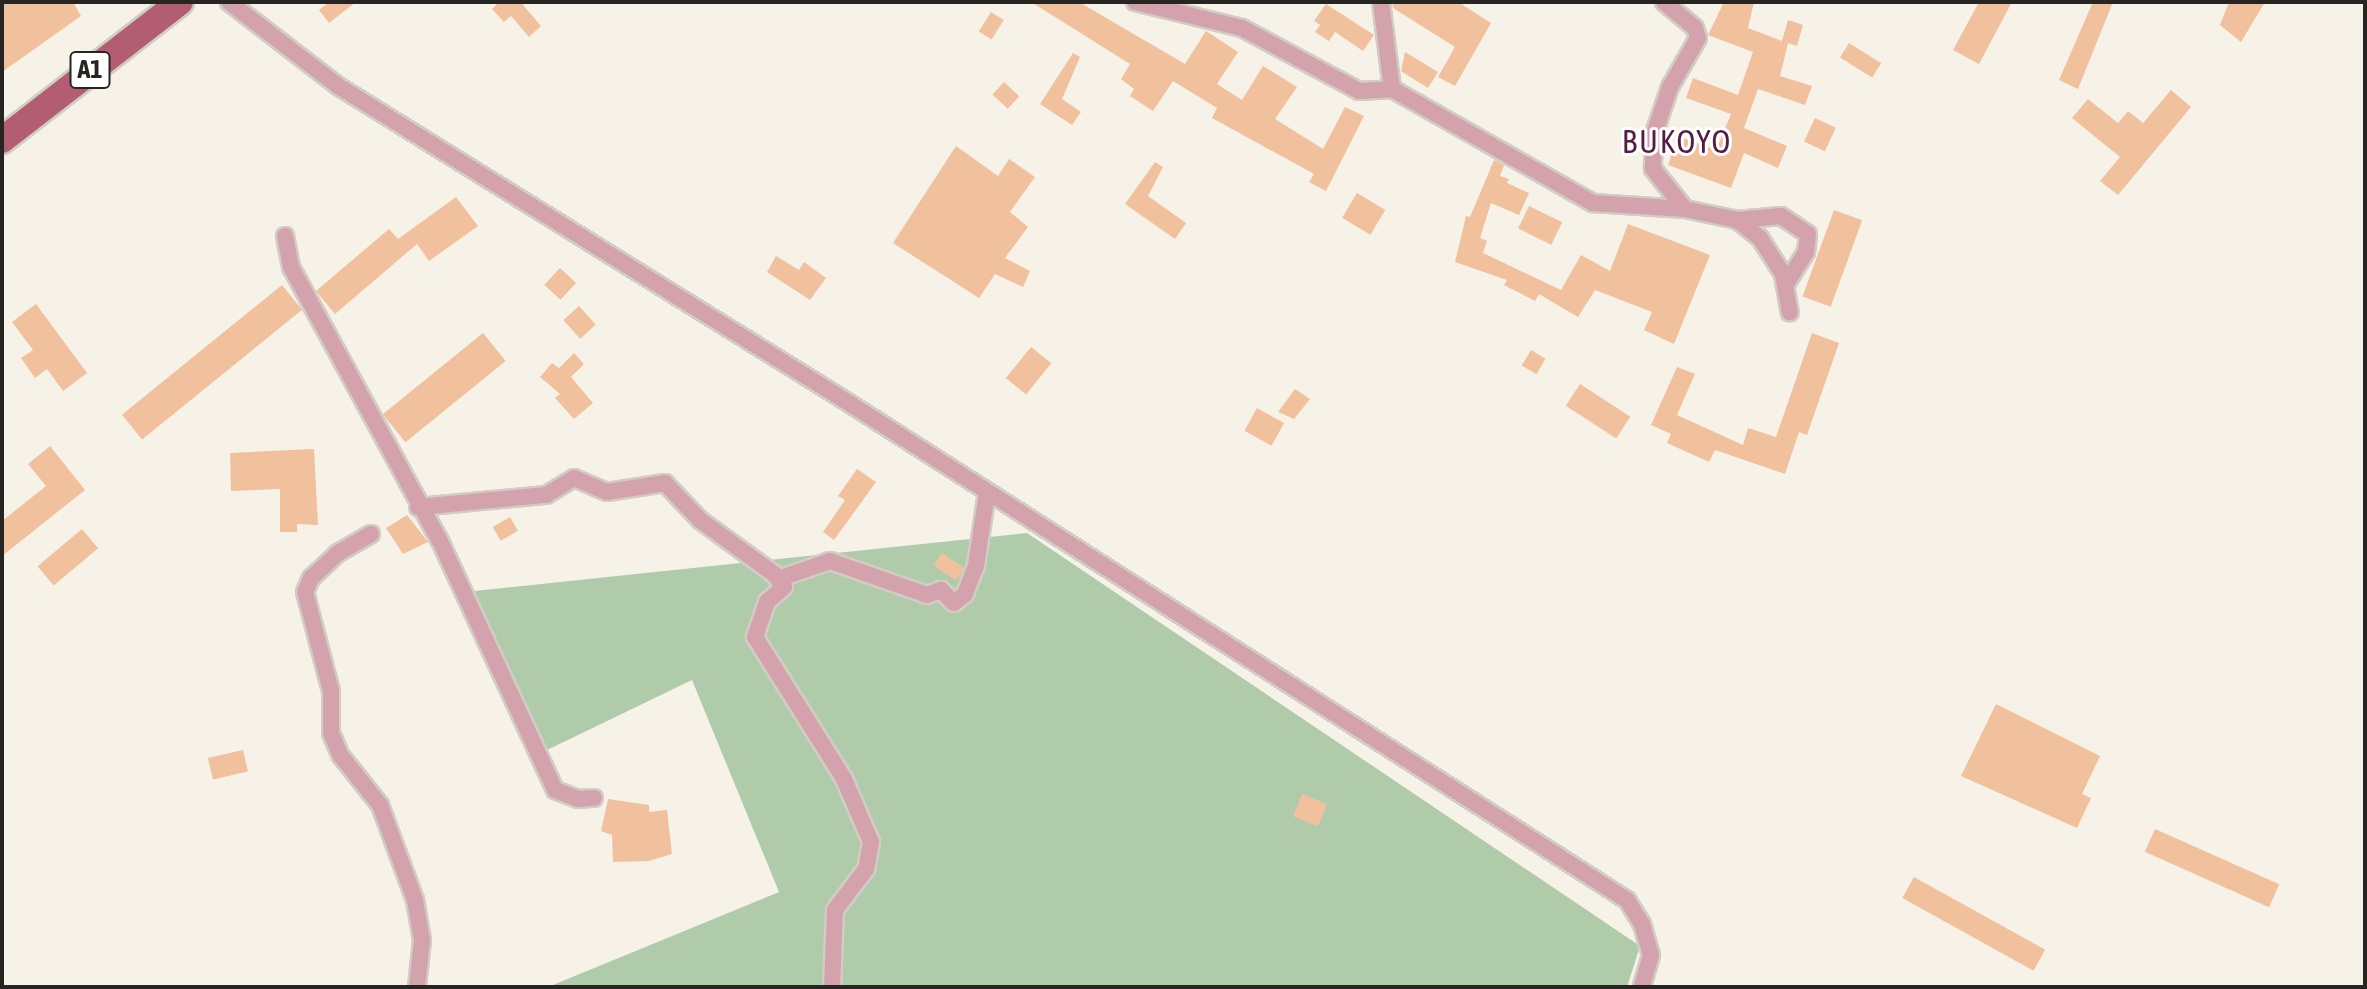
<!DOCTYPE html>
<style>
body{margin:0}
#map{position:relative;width:2367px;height:989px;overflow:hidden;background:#f6f2e8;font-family:"Asap Condensed",sans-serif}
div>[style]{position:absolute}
.green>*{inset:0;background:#b0cba9}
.building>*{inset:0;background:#f1c09c;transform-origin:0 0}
.roads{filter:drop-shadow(2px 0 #d1cdc4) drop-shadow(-2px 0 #d1cdc4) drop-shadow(0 2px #d1cdc4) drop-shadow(0 -2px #d1cdc4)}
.minor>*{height:16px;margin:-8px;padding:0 8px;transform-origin:8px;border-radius:8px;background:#d4a2ad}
.primary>*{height:26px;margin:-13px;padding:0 13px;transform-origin:13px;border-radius:13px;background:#b35d73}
span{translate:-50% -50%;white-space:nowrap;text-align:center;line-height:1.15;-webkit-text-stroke:6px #fff;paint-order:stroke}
.shield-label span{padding:2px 6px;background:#fff;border:2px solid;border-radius:6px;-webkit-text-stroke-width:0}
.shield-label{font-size:26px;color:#272522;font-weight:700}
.quarter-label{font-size:32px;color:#551c45;letter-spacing:2px}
.frame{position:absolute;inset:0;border:4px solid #272522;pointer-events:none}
</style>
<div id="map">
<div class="green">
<div style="clip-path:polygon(1027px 533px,1640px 946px,1627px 987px,548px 987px,779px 892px,692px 680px,547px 750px,465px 592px)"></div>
</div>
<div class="building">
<div style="clip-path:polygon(2px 2px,73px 2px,81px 16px,2px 72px)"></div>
<div style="clip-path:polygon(329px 2px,356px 2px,329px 23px,319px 10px)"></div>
<div style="clip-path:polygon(499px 2px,527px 2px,523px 5px,541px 26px,529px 37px,511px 16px,504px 22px,492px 9px)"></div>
<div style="clip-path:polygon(1031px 2px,1079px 2px,1185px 64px,1206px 31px,1238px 52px,1217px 84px,1242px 100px,1263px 66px,1297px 87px,1275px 119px,1323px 149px,1345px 107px,1364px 116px,1326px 191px,1309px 182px,1314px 174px,1212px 118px,1217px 108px,1173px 81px,1153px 111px,1130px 96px,1134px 89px,1121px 79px,1130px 64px)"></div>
<div style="clip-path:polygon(1392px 2px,1458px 2px,1491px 23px,1455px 86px,1438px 77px,1455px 47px,1393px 8px)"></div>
<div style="clip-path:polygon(1724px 2px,1754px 2px,1748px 28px,1782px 41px,1788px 20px,1803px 25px,1797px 46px,1788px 43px,1780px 76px,1812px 86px,1805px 105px,1758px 89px,1744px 128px,1787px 146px,1778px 168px,1744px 153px,1731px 188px,1668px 165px,1678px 136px,1716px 150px,1731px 114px,1686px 98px,1693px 78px,1738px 95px,1753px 52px,1708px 35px)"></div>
<div style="clip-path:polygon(1979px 2px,2012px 2px,1979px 64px,1953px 50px)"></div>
<div style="clip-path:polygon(2093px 2px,2113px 2px,2078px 89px,2059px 80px)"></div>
<div style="clip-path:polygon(2229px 2px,2265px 2px,2241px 42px,2220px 25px)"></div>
<div style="clip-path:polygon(1326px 4px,1374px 35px,1363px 51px,1335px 32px,1329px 41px,1315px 32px,1320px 25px,1314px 21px)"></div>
<div style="left:991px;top:12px;width:15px;height:23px;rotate:32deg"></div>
<div style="left:1849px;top:43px;width:38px;height:17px;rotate:32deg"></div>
<div style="clip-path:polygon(1405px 52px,1438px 72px,1428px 88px,1401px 71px)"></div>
<div style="clip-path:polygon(1073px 53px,1080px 57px,1062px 99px,1081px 112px,1072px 125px,1040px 104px)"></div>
<div style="left:1004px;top:82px;width:21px;height:17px;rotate:43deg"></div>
<div style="clip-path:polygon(2171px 90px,2191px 107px,2118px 195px,2100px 181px,2120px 157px,2072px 118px,2088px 99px,2118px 123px,2128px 111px,2143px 123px)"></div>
<div style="left:1815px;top:118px;width:23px;height:26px;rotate:25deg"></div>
<div style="clip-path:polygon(956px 146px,998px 176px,1009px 159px,1035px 177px,1010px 212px,1028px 227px,1005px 258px,1030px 271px,1023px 287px,995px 274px,979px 298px,893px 243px)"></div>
<div style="clip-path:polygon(1494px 160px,1504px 165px,1500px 176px,1509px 179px,1507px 183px,1529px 193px,1519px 215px,1491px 203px,1480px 238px,1487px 241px,1483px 253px,1561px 290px,1581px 255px,1610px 271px,1628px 224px,1710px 255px,1674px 344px,1644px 330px,1652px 312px,1595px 290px,1578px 317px,1539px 294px,1535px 301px,1504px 285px,1507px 280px,1455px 262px,1466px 216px,1470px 217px)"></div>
<div style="clip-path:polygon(1155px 162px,1163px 167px,1148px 196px,1186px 223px,1175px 239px,1125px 204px)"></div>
<div style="left:1357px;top:193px;width:33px;height:29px;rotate:31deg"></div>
<div style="clip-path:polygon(456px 197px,478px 226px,429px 261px,417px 244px,335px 314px,320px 296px,316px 291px,389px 229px,398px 239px)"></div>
<div style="left:1529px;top:206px;width:37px;height:25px;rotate:26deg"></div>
<div style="left:1834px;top:210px;width:30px;height:92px;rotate:20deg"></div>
<div style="clip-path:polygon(776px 256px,799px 270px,804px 262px,826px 278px,810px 300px,767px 272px)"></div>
<div style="left:560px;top:268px;width:22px;height:23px;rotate:43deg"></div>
<div style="left:282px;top:285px;width:32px;height:206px;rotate:51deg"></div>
<div style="clip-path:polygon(36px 304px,87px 373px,63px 391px,47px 369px,35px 378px,21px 358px,33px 350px,12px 322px)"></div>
<div style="left:579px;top:306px;width:25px;height:21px;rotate:48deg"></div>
<div style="left:483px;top:333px;width:36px;height:129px;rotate:51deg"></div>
<div style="clip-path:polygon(1812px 333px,1839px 343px,1807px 435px,1799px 432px,1785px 474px,1715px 450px,1709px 462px,1667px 443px,1671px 434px,1651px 425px,1677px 367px,1695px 374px,1677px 415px,1743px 445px,1748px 428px,1776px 437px)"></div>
<div style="left:1031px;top:347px;width:26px;height:40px;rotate:39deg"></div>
<div style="left:1531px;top:350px;width:17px;height:18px;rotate:31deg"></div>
<div style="clip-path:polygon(574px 353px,584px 364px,571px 377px,593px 403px,574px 419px,555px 398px,560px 394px,540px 377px,552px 363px,559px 368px)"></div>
<div style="left:1580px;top:384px;width:60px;height:26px;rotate:33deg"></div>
<div style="clip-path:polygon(1295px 389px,1310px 399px,1294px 419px,1278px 412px)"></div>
<div style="left:1257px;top:408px;width:31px;height:26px;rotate:29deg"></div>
<div style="clip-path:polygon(50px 446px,85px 490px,2px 556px,2px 521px,46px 486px,28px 464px)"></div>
<div style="clip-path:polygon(314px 449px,318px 525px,297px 524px,297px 532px,280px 532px,280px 489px,231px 491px,230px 453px)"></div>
<div style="clip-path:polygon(857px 469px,876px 482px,834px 540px,823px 532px,845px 500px,838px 496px)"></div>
<div style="clip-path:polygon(407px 515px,428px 542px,403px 554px,386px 528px)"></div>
<div style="left:510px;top:517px;width:16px;height:20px;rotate:60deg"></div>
<div style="left:82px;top:529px;width:25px;height:58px;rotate:50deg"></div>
<div style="left:942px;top:553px;width:27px;height:15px;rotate:34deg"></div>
<div style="clip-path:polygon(1996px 704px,2100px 756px,2082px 794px,2091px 798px,2077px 828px,1961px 776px)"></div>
<div style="left:243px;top:750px;width:22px;height:36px;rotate:77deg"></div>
<div style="left:1302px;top:794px;width:27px;height:24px;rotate:22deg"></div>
<div style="clip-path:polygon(608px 799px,649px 805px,649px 812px,667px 810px,672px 854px,649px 861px,613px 862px,612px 835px,601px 831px)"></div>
<div style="left:2155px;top:829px;width:136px;height:25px;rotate:24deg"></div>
<div style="left:1914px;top:877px;width:150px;height:24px;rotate:29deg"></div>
</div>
<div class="roads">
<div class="minor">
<div style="left:229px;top:2px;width:138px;rotate:37.6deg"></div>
<div style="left:338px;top:86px;width:592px;rotate:31.81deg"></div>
<div style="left:841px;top:398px;width:933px;rotate:32.57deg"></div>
<div style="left:1627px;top:900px;width:28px;rotate:58deg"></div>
<div style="left:1642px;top:924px;width:32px;rotate:74deg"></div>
<div style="left:1651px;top:955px;width:33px;rotate:106deg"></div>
<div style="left:1135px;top:2px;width:110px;rotate:13.7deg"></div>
<div style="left:1242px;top:28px;width:133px;rotate:28.3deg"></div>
<div style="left:1359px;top:91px;width:33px;rotate:-3deg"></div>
<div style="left:1392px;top:89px;width:231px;rotate:29.6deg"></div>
<div style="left:1593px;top:203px;width:92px;rotate:3.7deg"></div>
<div style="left:1685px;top:209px;width:53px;rotate:11.9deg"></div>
<div style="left:1737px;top:220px;width:29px;rotate:38deg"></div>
<div style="left:1760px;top:238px;width:43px;rotate:57.4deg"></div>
<div style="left:1783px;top:274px;width:39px;rotate:80deg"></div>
<div style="left:1381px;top:2px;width:88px;rotate:82.8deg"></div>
<div style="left:1664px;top:2px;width:40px;rotate:40deg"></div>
<div style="left:1695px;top:28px;width:10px;rotate:73deg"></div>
<div style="left:1698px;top:38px;width:56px;rotate:119.7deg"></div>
<div style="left:1670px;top:87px;width:50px;rotate:108.8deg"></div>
<div style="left:1654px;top:134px;width:35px;rotate:92deg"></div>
<div style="left:1653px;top:169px;width:51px;rotate:51.3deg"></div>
<div style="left:1737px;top:220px;width:44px;rotate:-5.2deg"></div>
<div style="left:1781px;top:216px;width:32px;rotate:34deg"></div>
<div style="left:1808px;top:234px;width:18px;rotate:96deg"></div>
<div style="left:1806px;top:252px;width:40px;rotate:122deg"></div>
<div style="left:285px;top:236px;width:32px;rotate:79deg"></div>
<div style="left:291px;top:267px;width:312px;rotate:61.5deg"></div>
<div style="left:440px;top:541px;width:274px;rotate:65.2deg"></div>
<div style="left:555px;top:790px;width:25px;rotate:21deg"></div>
<div style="left:578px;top:799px;width:16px;rotate:-4deg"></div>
<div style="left:418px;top:507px;width:129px;rotate:-5.4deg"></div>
<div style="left:546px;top:495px;width:33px;rotate:-31deg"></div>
<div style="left:574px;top:478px;width:36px;rotate:23deg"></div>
<div style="left:607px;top:492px;width:59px;rotate:-8.8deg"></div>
<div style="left:665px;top:483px;width:51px;rotate:46.6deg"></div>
<div style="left:700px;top:520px;width:92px;rotate:36.1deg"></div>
<div style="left:774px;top:574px;width:16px;rotate:52deg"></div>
<div style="left:784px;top:587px;width:23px;rotate:139deg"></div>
<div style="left:767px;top:602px;width:37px;rotate:109deg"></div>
<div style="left:755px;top:637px;width:168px;rotate:57.9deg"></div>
<div style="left:844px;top:779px;width:69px;rotate:66.8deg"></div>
<div style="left:871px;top:842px;width:27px;rotate:100deg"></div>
<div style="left:866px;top:869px;width:51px;rotate:127.1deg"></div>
<div style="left:835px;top:910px;width:77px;rotate:92.2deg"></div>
<div style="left:371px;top:534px;width:39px;rotate:150deg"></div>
<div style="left:337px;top:554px;width:35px;rotate:137deg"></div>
<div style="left:311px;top:578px;width:15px;rotate:113deg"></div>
<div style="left:305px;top:592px;width:102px;rotate:75.3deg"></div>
<div style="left:331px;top:691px;width:42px;rotate:90deg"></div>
<div style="left:331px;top:733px;width:25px;rotate:67deg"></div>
<div style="left:341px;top:756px;width:63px;rotate:51.5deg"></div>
<div style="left:380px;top:805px;width:101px;rotate:69.8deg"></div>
<div style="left:415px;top:900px;width:41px;rotate:80.1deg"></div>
<div style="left:422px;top:940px;width:47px;rotate:96.1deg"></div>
<div style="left:778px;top:579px;width:55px;rotate:-19.1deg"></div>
<div style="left:830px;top:561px;width:103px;rotate:19.3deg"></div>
<div style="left:927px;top:595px;width:15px;rotate:-20deg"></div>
<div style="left:941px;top:590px;width:18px;rotate:45deg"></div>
<div style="left:954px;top:603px;width:14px;rotate:-39deg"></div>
<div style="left:965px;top:594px;width:30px;rotate:-69deg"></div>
<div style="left:976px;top:566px;width:75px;rotate:-81.5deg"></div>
</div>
<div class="primary">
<div style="left:2px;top:140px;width:225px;rotate:-37.8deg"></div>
</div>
</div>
<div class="shield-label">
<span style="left:90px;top:70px">A1</span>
</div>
<div class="quarter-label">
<span style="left:1677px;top:142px">BUKOYO</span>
</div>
<div class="frame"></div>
</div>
